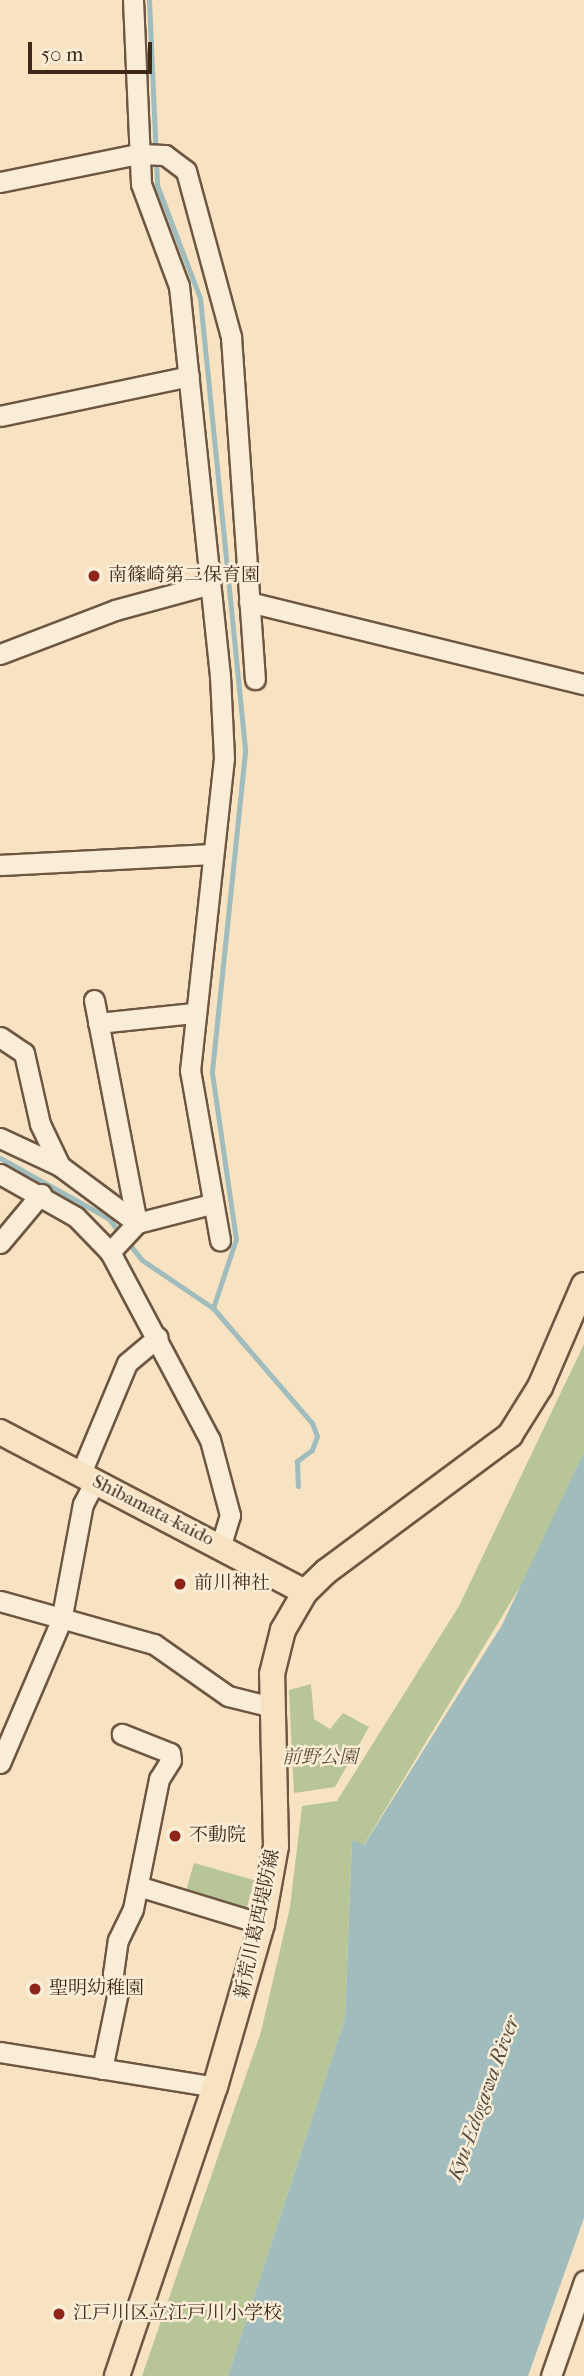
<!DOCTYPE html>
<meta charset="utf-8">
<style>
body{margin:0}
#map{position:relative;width:584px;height:2376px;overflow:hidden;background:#f7e3c1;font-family:"IM FELL French Canon","Noto Serif JP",serif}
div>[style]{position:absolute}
.green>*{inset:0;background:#b7c597;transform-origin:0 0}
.water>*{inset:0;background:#a1bcbc}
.stream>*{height:5px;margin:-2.5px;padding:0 2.5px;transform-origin:2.5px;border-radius:2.5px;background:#a1bcbc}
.roads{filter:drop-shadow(2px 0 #6e5742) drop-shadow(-2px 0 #6e5742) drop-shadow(0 2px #6e5742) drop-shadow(0 -2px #6e5742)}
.minor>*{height:19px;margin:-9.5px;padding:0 9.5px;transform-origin:9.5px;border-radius:9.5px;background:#faedd7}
.major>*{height:24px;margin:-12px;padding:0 12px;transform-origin:12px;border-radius:12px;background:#f7e3c1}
.dots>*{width:19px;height:19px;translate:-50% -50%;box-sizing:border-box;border:4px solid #faedd7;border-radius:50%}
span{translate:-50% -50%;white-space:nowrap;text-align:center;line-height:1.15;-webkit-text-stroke:5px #faedd7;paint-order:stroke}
.poi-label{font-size:19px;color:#402818}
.left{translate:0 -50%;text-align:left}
.street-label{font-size:19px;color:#402818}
.park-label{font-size:19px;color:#5e4f38;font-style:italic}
.water-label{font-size:21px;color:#584d41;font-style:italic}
.scale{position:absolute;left:28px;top:42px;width:124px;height:32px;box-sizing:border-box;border:4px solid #402818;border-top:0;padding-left:9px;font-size:21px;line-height:24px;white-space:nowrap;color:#402818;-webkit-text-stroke:5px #faedd7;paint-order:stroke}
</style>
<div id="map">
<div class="green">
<div style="clip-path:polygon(584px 1344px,584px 1452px,532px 1567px,363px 1846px,352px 1840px,345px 2018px,228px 2376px,142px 2376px,261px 2032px,290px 1907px,302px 1806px,337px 1801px,459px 1606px)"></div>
<div style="clip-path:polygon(311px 1684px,314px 1719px,330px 1729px,343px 1713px,369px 1727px,335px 1787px,294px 1793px,289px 1690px)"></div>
<div style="left:194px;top:1863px;width:63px;height:34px;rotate:16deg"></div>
</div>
<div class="water">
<div style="clip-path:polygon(584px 1452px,584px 2218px,528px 2376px,228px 2376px,345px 2018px,352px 1840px,364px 1845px,502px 1625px)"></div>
</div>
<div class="stream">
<div style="left:149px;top:0;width:185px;rotate:87.5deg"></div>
<div style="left:157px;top:185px;width:121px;rotate:69.2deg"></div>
<div style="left:200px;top:298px;width:456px;rotate:84.3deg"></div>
<div style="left:245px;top:752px;width:323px;rotate:95.9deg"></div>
<div style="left:212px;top:1073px;width:168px;rotate:81.8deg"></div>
<div style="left:236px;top:1239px;width:73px;rotate:108.4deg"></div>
<div style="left:213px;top:1308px;width:152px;rotate:49.3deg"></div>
<div style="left:312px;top:1423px;width:14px;rotate:69deg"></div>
<div style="left:317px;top:1436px;width:15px;rotate:110deg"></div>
<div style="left:312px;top:1450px;width:19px;rotate:144deg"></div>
<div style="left:297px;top:1461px;width:25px;rotate:88deg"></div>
<div style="left:0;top:1158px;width:124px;rotate:29.1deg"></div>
<div style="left:108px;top:1218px;width:21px;rotate:51deg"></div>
<div style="left:127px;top:1241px;width:24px;rotate:52deg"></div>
<div style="left:142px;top:1260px;width:86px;rotate:34.1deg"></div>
</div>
<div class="roads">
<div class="minor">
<div style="left:133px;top:0;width:184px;rotate:87.5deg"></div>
<div style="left:141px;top:184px;width:109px;rotate:69.6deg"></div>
<div style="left:179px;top:286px;width:392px;rotate:84deg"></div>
<div style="left:220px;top:676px;width:82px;rotate:87.2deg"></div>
<div style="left:224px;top:758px;width:314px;rotate:96.2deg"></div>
<div style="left:190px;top:1070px;width:173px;rotate:80deg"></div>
<div style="left:0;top:182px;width:141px;rotate:-11.5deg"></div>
<div style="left:138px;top:154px;width:27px;rotate:2deg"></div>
<div style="left:165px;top:155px;width:26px;rotate:37deg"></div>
<div style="left:186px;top:171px;width:172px;rotate:74.8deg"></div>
<div style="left:231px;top:337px;width:343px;rotate:86deg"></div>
<div style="left:0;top:416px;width:193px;rotate:-11.9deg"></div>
<div style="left:249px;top:602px;width:345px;rotate:13.8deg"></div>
<div style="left:0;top:654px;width:123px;rotate:-20.9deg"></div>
<div style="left:115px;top:610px;width:95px;rotate:-15.2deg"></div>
<div style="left:0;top:865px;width:212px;rotate:-3deg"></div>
<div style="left:94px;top:1000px;width:227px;rotate:79.1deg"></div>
<div style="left:137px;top:1223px;width:40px;rotate:133deg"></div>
<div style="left:98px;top:1023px;width:96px;rotate:-6deg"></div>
<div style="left:0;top:1037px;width:29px;rotate:34deg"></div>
<div style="left:24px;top:1053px;width:73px;rotate:77.3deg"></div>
<div style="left:40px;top:1124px;width:47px;rotate:64.5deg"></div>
<div style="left:0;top:1138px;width:66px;rotate:25deg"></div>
<div style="left:60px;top:1166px;width:96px;rotate:36.5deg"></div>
<div style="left:137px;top:1223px;width:76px;rotate:-14.4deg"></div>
<div style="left:0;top:1174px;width:87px;rotate:29.5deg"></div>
<div style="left:76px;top:1217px;width:49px;rotate:45.8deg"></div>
<div style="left:110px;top:1252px;width:213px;rotate:62deg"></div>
<div style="left:210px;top:1440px;width:78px;rotate:75.1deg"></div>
<div style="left:230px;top:1515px;width:31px;rotate:107deg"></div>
<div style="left:0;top:1243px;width:64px;rotate:-50.1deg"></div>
<div style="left:81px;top:1473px;width:119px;rotate:-67.3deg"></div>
<div style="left:127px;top:1363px;width:40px;rotate:-40deg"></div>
<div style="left:0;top:1601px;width:160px;rotate:15.6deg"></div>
<div style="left:154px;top:1644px;width:90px;rotate:35.1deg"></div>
<div style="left:228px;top:1696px;width:45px;rotate:14deg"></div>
<div style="left:0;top:1763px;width:155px;rotate:-66.8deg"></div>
<div style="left:61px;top:1621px;width:119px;rotate:-79.4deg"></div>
<div style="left:83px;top:1504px;width:26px;rotate:-62deg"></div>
<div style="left:138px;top:1886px;width:130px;rotate:17deg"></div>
<div style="left:0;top:2052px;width:218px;rotate:9.2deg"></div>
<div style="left:102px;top:2069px;width:79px;rotate:-78.3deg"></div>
<div style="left:118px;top:1992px;width:19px;rotate:-106deg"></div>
<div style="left:113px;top:1974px;width:34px;rotate:-82deg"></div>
<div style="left:118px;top:1940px;width:34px;rotate:-64deg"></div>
<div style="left:133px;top:1909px;width:133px;rotate:-78.7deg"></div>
<div style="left:159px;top:1779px;width:22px;rotate:-58deg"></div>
<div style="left:171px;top:1760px;width:7px;rotate:-98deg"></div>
<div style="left:170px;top:1753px;width:52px;rotate:-158.4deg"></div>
<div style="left:551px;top:2376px;width:101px;rotate:-70.8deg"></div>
</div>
<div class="major">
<div style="left:0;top:1432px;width:344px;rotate:27.7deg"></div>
<div style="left:117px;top:2376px;width:305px;rotate:-71.3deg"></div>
<div style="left:215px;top:2087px;width:170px;rotate:-73.9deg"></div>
<div style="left:262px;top:1924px;width:79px;rotate:-79.8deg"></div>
<div style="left:276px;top:1846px;width:172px;rotate:-91.3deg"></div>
<div style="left:272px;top:1674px;width:45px;rotate:-76deg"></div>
<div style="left:283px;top:1630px;width:44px;rotate:-59.9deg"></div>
<div style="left:305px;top:1592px;width:30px;rotate:-44deg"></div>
<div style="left:327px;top:1571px;width:228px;rotate:-36.6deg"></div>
<div style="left:510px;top:1435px;width:57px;rotate:-58deg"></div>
<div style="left:540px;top:1387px;width:111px;rotate:-66.7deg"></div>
</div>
</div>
<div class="dots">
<div style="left:94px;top:576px;background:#8f2418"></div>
<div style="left:180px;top:1584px;background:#8f2418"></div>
<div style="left:175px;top:1836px;background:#8f2418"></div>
<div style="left:35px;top:1989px;background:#8f2418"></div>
<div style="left:59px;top:2314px;background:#8f2418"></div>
</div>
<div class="poi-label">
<span class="left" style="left:108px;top:576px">南篠崎第二保育園</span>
<span class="left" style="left:194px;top:1584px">前川神社</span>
<span class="left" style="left:189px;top:1836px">不動院</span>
<span class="left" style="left:49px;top:1989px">聖明幼稚園</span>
<span class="left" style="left:73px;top:2314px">江戸川区立江戸川小学校</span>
</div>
<div class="street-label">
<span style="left:153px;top:1511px;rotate:27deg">Shibamata-kaido</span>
<span style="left:258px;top:1924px;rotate:-78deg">新荒川葛西堤防線</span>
</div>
<div class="park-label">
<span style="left:320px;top:1758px">前野公園</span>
</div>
<div class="water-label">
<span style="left:483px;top:2098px;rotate:-70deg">Kyu-Edogawa River</span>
</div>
<div class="scale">50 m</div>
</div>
